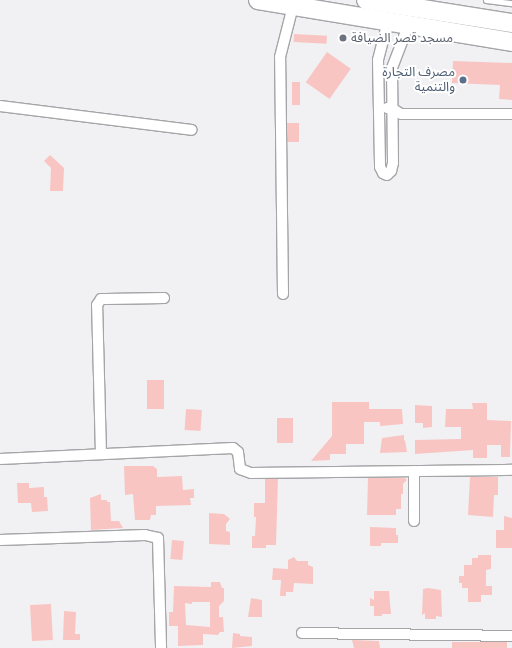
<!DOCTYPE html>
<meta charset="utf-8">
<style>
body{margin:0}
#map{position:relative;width:512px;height:648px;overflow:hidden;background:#f1f1f4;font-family:"Fira Sans Condensed","Noto Sans Arabic",sans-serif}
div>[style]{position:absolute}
.building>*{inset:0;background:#f9c5c3;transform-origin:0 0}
.roads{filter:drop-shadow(1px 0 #a5a5a8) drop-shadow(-1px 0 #a5a5a8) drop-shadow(0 1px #a5a5a8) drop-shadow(0 -1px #a5a5a8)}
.lane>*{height:5px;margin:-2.5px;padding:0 2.5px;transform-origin:2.5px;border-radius:2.5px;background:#fff}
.street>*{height:10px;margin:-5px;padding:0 5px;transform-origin:5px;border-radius:5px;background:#fff}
.highway>*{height:18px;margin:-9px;padding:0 9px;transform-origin:9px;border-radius:9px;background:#fff}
.dots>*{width:11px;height:11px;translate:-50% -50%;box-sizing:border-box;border:2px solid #fff;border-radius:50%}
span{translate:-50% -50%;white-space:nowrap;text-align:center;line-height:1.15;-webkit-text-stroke:4px #fff;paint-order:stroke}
.worship-label{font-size:13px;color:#5b616d}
.left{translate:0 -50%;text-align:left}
.service-label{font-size:13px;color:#4e5e75}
.right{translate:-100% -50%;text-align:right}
</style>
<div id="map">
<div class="building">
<div style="left:294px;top:34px;width:33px;height:8px;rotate:3deg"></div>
<div style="left:327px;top:52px;width:29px;height:37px;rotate:35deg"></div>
<div style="clip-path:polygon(453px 61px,512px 63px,512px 100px,499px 99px,500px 85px,452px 83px)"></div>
<div style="left:292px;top:82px;width:8px;height:23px"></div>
<div style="left:287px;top:123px;width:12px;height:19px"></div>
<div style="clip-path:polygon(50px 155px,64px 168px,63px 191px,50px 191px,51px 168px,44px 161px)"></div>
<div style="left:147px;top:380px;width:17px;height:29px"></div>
<div style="clip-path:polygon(332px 402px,369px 402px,369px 409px,402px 409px,403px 424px,380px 426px,380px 422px,364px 422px,364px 444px,346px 444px,346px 454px,330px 454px,330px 460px,311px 461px,332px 436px)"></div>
<div style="clip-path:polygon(472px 403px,487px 403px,487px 420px,511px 421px,510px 457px,501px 457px,501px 445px,487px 445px,487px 458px,473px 458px,473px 450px,415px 454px,415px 440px,461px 439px,461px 427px,445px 427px,446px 409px,473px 409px)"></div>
<div style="clip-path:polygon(415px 405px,432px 406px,432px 427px,423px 428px,423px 423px,415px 423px)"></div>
<div style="left:186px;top:409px;width:16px;height:21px;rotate:4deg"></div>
<div style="left:277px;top:418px;width:16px;height:25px"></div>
<div style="clip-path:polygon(404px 435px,404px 441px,405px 440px,407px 452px,380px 453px,382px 438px)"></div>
<div style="clip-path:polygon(124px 466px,153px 466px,157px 469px,157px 477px,182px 476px,183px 490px,194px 489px,194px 498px,190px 498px,191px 505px,156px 506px,156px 515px,151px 515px,150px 520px,135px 520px,133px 494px,125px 495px)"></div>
<div style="clip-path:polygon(470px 477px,498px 477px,498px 495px,494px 495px,493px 517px,468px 515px)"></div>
<div style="clip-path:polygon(368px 478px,405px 478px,407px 480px,403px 484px,403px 494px,401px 494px,401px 509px,396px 509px,396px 515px,367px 515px)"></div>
<div style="clip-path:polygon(265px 479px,278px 479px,276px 545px,266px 545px,266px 548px,252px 548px,252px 536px,255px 536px,256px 517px,254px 517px,254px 503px,265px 503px)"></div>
<div style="clip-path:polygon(17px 483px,29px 483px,29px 488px,44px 487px,44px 497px,47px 497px,48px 511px,32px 512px,31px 503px,18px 503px)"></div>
<div style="clip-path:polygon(101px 494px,101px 500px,107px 500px,107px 502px,110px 502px,111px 521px,119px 521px,123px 528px,91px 530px,90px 498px)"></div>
<div style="clip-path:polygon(209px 513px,224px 514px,230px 519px,226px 524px,226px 531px,230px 532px,230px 545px,209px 544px)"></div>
<div style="clip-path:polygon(504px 516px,512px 518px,512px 548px,496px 548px,496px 530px,504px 530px)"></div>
<div style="clip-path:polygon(370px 527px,396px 528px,396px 535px,398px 535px,398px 543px,381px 543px,381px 546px,370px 546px)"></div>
<div style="left:172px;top:540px;width:12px;height:19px;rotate:5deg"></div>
<div style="clip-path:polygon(478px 555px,491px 555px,491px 569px,486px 570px,486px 586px,492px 586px,492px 595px,481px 595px,481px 602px,468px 602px,468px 588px,462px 588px,462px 583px,459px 583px,459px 576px,464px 576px,464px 565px,472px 565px,472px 558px,478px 558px)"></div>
<div style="clip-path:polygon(294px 557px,297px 561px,308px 561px,308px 565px,313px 567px,313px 584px,294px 583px,293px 592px,286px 592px,286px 596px,280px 596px,281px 580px,272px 580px,273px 568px,288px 569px,288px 560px)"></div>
<div style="clip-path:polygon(evenodd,211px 582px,220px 582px,222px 588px,224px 588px,224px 601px,219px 606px,219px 617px,223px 617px,224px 632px,220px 632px,218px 635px,203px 634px,203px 645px,178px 646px,178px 626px,169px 626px,169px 612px,173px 612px,174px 586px,211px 587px,211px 582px,192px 602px,210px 602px,210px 627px,186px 625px,185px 603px,192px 604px,192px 602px)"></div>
<div style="clip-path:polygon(428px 588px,441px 590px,442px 617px,436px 616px,436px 619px,425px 619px,425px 613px,422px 615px,423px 589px)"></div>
<div style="clip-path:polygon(374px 591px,389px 591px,391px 614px,382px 614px,382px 616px,374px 616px,374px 606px,370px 606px,370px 598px,374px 600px)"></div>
<div style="clip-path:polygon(251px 598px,262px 600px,262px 617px,248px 617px)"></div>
<div style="left:51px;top:604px;width:36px;height:21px;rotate:87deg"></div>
<div style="clip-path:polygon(64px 611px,76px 612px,75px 634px,80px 634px,80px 640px,63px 640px)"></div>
<div style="clip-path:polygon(233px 633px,240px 634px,240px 636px,252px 637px,252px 646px,232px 648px)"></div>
<div style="clip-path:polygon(352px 640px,379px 641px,380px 648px,354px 648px)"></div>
<div style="left:452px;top:642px;width:55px;height:6px"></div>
</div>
<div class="roads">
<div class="lane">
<div style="left:486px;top:0;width:26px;rotate:7deg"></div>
</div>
<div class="street">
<div style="left:388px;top:21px;width:40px;rotate:104.4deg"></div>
<div style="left:378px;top:60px;width:107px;rotate:88.9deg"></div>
<div style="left:380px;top:167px;width:7px;rotate:63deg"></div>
<div style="left:383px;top:173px;width:4px;rotate:27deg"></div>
<div style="left:387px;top:175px;width:6px;rotate:-45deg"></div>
<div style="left:391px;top:171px;width:8px;rotate:-76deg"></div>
<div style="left:393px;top:163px;width:95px;rotate:-90.6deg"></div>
<div style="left:392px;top:68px;width:45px;rotate:-69.1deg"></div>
<div style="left:0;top:106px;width:193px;rotate:7.1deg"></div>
<div style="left:387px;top:108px;width:6px;rotate:9deg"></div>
<div style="left:393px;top:109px;width:9px;rotate:32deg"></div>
<div style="left:401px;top:114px;width:111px"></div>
<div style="left:283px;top:294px;width:237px;rotate:-90.7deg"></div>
<div style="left:280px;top:57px;width:53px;rotate:-75.7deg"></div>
<div style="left:101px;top:454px;width:149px;rotate:-91.5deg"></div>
<div style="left:97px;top:305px;width:7px;rotate:-56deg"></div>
<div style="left:101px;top:299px;width:5px"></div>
<div style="left:106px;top:299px;width:58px;rotate:-1deg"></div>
<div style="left:0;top:459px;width:233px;rotate:-2.7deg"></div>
<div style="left:233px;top:448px;width:6px;rotate:39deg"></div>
<div style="left:238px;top:452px;width:17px;rotate:83deg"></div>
<div style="left:240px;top:469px;width:12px;rotate:20deg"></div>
<div style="left:251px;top:473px;width:261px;rotate:-0.7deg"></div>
<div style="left:414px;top:471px;width:50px;rotate:90deg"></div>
<div style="left:0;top:540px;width:145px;rotate:-2deg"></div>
<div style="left:145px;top:535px;width:13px;rotate:13deg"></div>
<div style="left:158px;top:538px;width:110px;rotate:88.4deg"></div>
<div style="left:302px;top:633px;width:210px;rotate:0.8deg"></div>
</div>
<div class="highway">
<div style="left:258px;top:0;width:257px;rotate:9.4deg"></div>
<div style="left:366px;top:0;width:148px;rotate:9deg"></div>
</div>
</div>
<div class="dots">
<div style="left:343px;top:38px;background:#6b7280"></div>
<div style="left:463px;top:80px;background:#5c6f8a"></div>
</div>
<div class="worship-label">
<span class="left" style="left:351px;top:38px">مسجد قصر الضيافة</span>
</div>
<div class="service-label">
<span class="right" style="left:455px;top:80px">مصرف التجارة<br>والتنمية</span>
</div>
</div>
